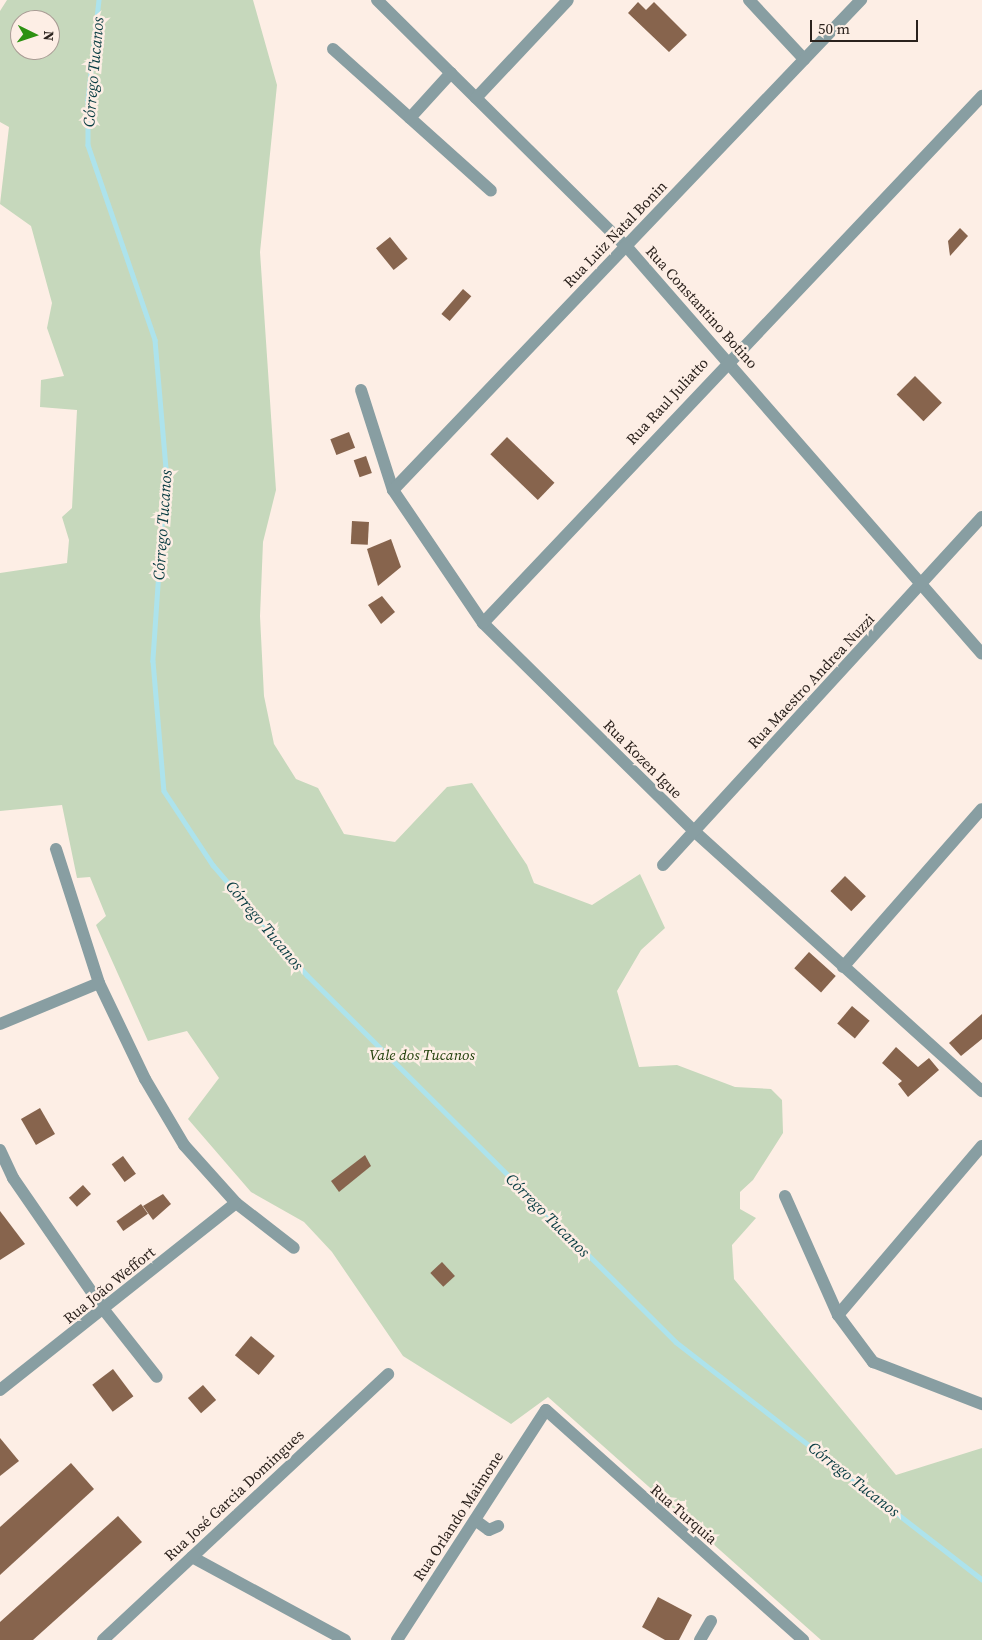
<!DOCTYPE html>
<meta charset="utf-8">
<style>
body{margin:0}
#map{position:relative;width:982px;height:1640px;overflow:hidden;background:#fdeee5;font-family:"Source Serif 4",serif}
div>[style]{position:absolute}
.green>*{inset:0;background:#c6d8bc}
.stream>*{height:4.5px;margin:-2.25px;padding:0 2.25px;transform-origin:2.25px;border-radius:2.25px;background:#ade3ec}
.building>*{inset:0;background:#87644d;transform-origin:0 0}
.minor>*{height:12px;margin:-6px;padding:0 6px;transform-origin:6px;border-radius:6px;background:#889ea2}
span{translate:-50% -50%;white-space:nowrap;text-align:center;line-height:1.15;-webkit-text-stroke:5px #fdeee5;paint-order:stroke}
.street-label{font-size:15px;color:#2b221d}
.park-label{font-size:15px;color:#213f0a;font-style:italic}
.water-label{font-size:16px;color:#083c42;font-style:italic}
.north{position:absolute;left:10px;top:10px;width:50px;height:50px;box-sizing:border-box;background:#fdeee5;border:1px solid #a99c95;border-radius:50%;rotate:94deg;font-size:14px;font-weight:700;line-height:20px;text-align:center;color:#2b221d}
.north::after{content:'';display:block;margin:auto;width:18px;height:22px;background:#2d9112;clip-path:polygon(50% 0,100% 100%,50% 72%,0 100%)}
.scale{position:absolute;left:810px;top:20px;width:108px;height:22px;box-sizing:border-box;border:2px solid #2b221d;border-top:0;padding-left:6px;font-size:15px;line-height:18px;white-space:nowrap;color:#2b221d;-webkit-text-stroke:4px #fdeee5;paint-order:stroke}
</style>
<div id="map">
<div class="green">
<div style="clip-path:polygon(evenodd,7px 0,253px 0,277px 85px,260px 252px,276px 490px,263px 542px,260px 616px,264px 696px,274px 744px,296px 779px,318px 788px,344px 834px,395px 842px,447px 787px,472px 783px,527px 865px,534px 883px,592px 905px,640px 874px,665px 928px,641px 950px,617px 991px,639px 1067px,677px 1065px,735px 1087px,771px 1089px,782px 1100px,783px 1133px,753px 1180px,740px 1192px,740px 1209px,756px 1218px,732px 1245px,734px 1279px,896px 1475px,982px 1448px,982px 1640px,821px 1640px,548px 1397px,511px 1424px,403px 1356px,332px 1252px,304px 1222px,251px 1192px,188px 1119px,219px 1078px,187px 1031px,148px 1041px,96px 925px,106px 916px,90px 877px,77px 878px,62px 805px,0 811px,0 573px,67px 563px,69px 540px,62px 517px,72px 508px,77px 410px,40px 407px,41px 380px,64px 376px,47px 328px,52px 303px,31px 226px,0 204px,9px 127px,0 122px,0 11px,7px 0,20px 20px,50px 20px,50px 50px,20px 50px,20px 20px)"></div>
</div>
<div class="stream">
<div style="left:99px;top:0;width:101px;rotate:96.3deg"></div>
<div style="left:88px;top:100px;width:45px;rotate:90deg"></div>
<div style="left:88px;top:145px;width:206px;rotate:71deg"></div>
<div style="left:155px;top:340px;width:128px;rotate:85.1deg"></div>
<div style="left:166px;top:468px;width:193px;rotate:93.9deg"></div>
<div style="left:153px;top:661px;width:130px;rotate:85.2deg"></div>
<div style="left:164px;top:791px;width:89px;rotate:56.5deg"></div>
<div style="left:213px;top:865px;width:145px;rotate:49.5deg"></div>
<div style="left:307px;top:975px;width:520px;rotate:44.84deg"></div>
<div style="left:676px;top:1342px;width:387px;rotate:37.8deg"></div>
</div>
<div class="building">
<div style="clip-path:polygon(638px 2px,646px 10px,654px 2px,687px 35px,669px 52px,628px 13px)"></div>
<div style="clip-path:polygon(960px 228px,968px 236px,950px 256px,948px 241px)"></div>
<div style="left:390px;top:237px;width:28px;height:18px;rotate:51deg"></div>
<div style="left:463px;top:289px;width:11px;height:33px;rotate:41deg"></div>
<div style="left:915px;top:376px;width:38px;height:26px;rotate:45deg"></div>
<div style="left:349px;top:432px;width:17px;height:20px;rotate:69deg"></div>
<div style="left:507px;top:437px;width:66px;height:24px;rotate:44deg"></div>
<div style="left:366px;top:456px;width:18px;height:13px;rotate:71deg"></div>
<div style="left:352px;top:521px;width:17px;height:23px;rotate:3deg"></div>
<div style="clip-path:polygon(391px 539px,401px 567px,378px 586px,367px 549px)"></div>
<div style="clip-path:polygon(382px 596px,395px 612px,381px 624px,368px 605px)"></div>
<div style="left:845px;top:876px;width:29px;height:21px;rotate:44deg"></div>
<div style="left:809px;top:952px;width:36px;height:22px;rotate:42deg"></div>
<div style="left:852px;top:1006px;width:23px;height:23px;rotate:40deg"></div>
<div style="clip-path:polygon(982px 1014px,982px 1039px,961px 1056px,949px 1043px)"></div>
<div style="clip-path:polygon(896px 1047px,918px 1067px,929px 1058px,939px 1070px,908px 1097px,898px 1084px,902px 1081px,882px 1063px)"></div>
<div style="left:40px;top:1108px;width:30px;height:22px;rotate:60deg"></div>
<div style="clip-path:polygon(365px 1155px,371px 1166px,339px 1192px,331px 1181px)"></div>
<div style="left:123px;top:1156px;width:22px;height:14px;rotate:54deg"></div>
<div style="left:83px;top:1185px;width:12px;height:19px;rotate:48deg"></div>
<div style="clip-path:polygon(163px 1194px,171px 1204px,153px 1220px,143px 1206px)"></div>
<div style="left:141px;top:1204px;width:12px;height:30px;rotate:55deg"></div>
<div style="clip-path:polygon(0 1211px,25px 1244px,0 1260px)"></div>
<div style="left:442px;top:1262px;width:19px;height:16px;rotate:47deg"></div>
<div style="left:251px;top:1336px;width:31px;height:25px;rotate:40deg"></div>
<div style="left:113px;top:1369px;width:34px;height:26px;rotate:53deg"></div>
<div style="left:203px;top:1385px;width:20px;height:20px;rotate:49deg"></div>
<div style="clip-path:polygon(0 1438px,19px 1461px,0 1476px)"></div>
<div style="clip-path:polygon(71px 1463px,94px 1489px,0 1575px,0 1527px)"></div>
<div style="clip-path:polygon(118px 1516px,142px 1542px,33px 1640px,0 1640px,0 1622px)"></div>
<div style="clip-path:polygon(658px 1597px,692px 1615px,679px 1640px,665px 1640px,642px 1627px)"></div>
</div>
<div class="minor">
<div style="left:377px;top:0;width:350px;rotate:44.7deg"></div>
<div style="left:626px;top:246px;width:541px;rotate:48.89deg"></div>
<div style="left:749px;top:0;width:81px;rotate:47deg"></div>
<div style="left:333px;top:49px;width:212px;rotate:41.9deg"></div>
<div style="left:476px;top:98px;width:134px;rotate:-46.8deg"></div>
<div style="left:410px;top:118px;width:61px;rotate:-47.7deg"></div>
<div style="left:361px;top:390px;width:105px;rotate:72.3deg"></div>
<div style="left:393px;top:490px;width:161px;rotate:55.9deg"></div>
<div style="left:483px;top:623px;width:296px;rotate:44.6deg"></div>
<div style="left:694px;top:831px;width:388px;rotate:42.1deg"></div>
<div style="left:393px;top:490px;width:678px;rotate:-46.32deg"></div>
<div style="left:483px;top:623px;width:726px;rotate:-46.56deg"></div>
<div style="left:56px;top:849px;width:141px;rotate:72.2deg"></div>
<div style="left:99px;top:983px;width:106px;rotate:64.4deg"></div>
<div style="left:145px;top:1079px;width:77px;rotate:59.4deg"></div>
<div style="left:184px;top:1145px;width:78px;rotate:48.1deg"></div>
<div style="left:236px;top:1203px;width:73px;rotate:37.8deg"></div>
<div style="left:663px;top:865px;width:472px;rotate:-47.5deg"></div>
<div style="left:843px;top:967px;width:210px;rotate:-48.7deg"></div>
<div style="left:0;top:1024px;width:107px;rotate:-22.5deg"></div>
<div style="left:0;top:1150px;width:31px;rotate:65deg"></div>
<div style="left:13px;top:1178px;width:160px;rotate:55.4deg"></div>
<div style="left:104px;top:1310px;width:85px;rotate:51.7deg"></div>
<div style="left:785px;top:1196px;width:130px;rotate:66deg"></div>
<div style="left:838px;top:1315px;width:59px;rotate:53.3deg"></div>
<div style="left:873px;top:1362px;width:117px;rotate:21.1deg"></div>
<div style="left:838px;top:1315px;width:222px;rotate:-49.6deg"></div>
<div style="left:0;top:1390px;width:301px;rotate:-38.4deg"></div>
<div style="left:475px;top:1520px;width:17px;rotate:36deg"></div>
<div style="left:489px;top:1530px;width:10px;rotate:-24deg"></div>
<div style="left:192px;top:1557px;width:174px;rotate:28.5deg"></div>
<div style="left:103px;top:1640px;width:390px;rotate:-43deg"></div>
<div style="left:397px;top:1640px;width:274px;rotate:-57.1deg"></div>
<div style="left:546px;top:1410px;width:345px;rotate:41.8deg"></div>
<div style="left:700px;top:1640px;width:22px;rotate:-60deg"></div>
</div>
<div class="street-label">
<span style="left:615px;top:234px;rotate:-46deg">Rua Luiz Natal Bonin</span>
<span style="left:702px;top:307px;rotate:48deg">Rua Constantino Botino</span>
<span style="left:667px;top:401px;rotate:-47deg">Rua Raul Juliatto</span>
<span style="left:811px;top:681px;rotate:-47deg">Rua Maestro Andrea Nuzzi</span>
<span style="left:643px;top:759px;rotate:45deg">Rua Kozen Igue</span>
<span style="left:109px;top:1285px;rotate:-39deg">Rua João Weffort</span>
<span style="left:234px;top:1495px;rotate:-43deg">Rua José Garcia Domingues</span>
<span style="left:684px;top:1514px;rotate:41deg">Rua Turquia</span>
<span style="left:458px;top:1516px;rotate:-57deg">Rua Orlando Maimone</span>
</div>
<div class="park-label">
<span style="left:422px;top:1055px">Vale dos Tucanos</span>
</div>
<div class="water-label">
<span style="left:93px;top:72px;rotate:-85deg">Córrego Tucanos</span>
<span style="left:162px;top:525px;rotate:-86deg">Córrego Tucanos</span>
<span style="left:265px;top:925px;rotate:50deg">Córrego Tucanos</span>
<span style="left:548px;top:1215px;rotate:45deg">Córrego Tucanos</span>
<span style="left:854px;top:1479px;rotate:38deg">Córrego Tucanos</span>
</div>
<div class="north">N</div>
<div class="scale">50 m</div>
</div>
